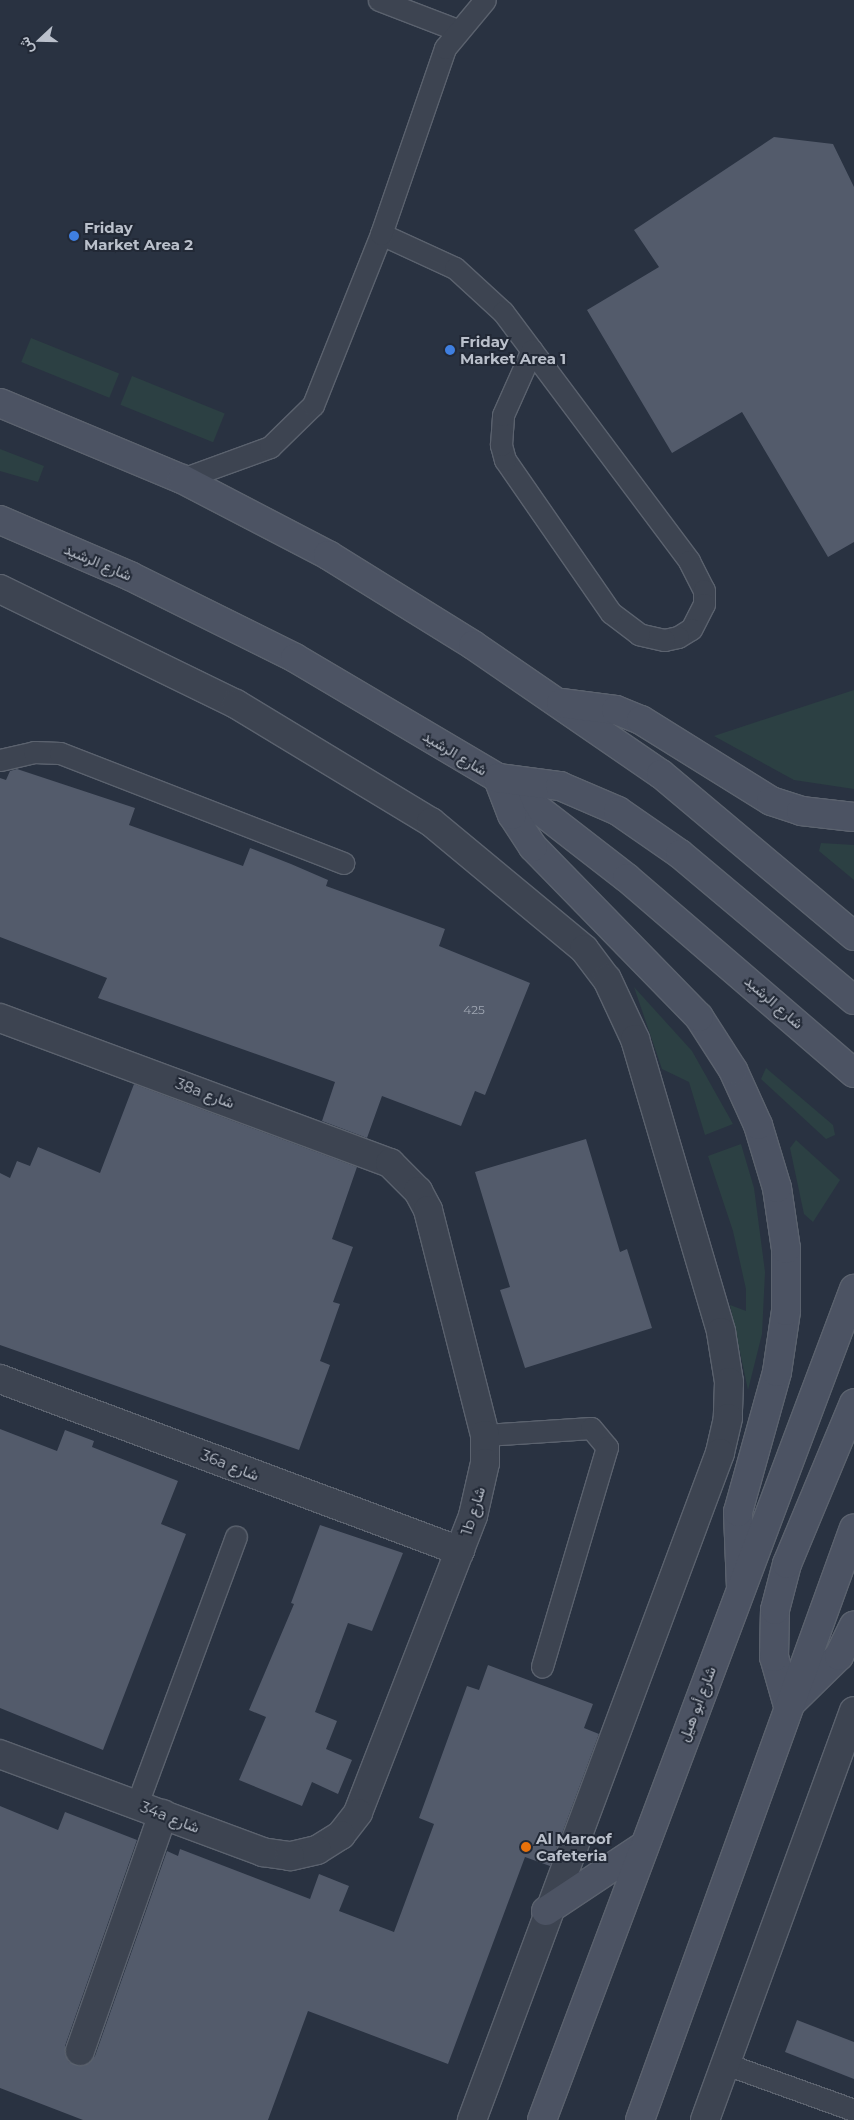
<!DOCTYPE html>
<meta charset="utf-8">
<style>
body{margin:0}
#map{position:relative;width:854px;height:2120px;overflow:hidden;background:#293241;font-family:Montserrat,Vazirmatn,sans-serif}
div>[style]{position:absolute}
.green>*{inset:0;background:#2c4043;transform-origin:0 0}
.building>*{inset:0;background:#535b6b}
.roads{filter:drop-shadow(1px 0 #5b626e) drop-shadow(-1px 0 #5b626e) drop-shadow(0 1px #5b626e) drop-shadow(0 -1px #5b626e)}
.lane>*{height:21px;margin:-10.5px;padding:0 10.5px;transform-origin:10.5px;border-radius:10.5px;background:#3d4451}
.street>*{height:28px;margin:-14px;padding:0 14px;transform-origin:14px;border-radius:14px;background:#3d4451}
.secondary>*{height:28px;margin:-14px;padding:0 14px;transform-origin:14px;border-radius:14px;background:#4c5363}
.dots>*{width:14px;height:14px;translate:-50% -50%;box-sizing:border-box;border:2px solid #222936;border-radius:50%}
span{translate:-50% -50%;white-space:nowrap;text-align:center;line-height:1.15;-webkit-text-stroke:4px #222936;paint-order:stroke}
.number-label{font-size:12px;color:#a0a7b3}
.number-label span{-webkit-text-stroke-width:0}
.poi-label{font-size:15px;color:#bac0cb;font-weight:700}
.left{translate:0 -50%;text-align:left}
.street-label{font-size:15px;color:#bac0cb}
.north{position:absolute;left:15px;top:15px;width:50px;height:50px;-webkit-text-stroke:4px #222936;paint-order:stroke;rotate:249deg;font-size:14px;font-weight:700;line-height:20px;text-align:center;color:#bac0cb}
.north::after{content:'';display:block;margin:auto;width:18px;height:22px;background:#bac0cb;clip-path:polygon(50% 0,100% 100%,50% 72%,0 100%)}
</style>
<div id="map">
<div class="green">
<div style="left:31px;top:338px;width:95px;height:26px;rotate:22deg"></div>
<div style="left:132px;top:376px;width:100px;height:31px;rotate:22deg"></div>
<div style="clip-path:polygon(0 449px,44px 466px,38px 482px,0 471px)"></div>
<div style="clip-path:polygon(854px 690px,854px 789px,794px 780px,714px 736px)"></div>
<div style="clip-path:polygon(821px 843px,854px 845px,854px 880px,819px 851px)"></div>
<div style="clip-path:polygon(634px 987px,692px 1051px,733px 1124px,705px 1135px,689px 1082px,662px 1069px)"></div>
<div style="clip-path:polygon(766px 1068px,833px 1125px,835px 1135px,826px 1139px,761px 1079px)"></div>
<div style="clip-path:polygon(796px 1140px,840px 1180px,813px 1222px,804px 1214px,790px 1148px)"></div>
<div style="clip-path:polygon(741px 1144px,754px 1188px,765px 1272px,762px 1334px,748px 1390px,730px 1305px,746px 1311px,746px 1289px,733px 1231px,708px 1156px)"></div>
</div>
<div class="building">
<div style="clip-path:polygon(774px 137px,833px 144px,854px 187px,854px 542px,828px 557px,742px 412px,672px 453px,587px 310px,659px 267px,634px 230px)"></div>
<div style="clip-path:polygon(17px 769px,135px 808px,129px 825px,243px 866px,250px 848px,291px 864px,328px 880px,326px 886px,445px 929px,439px 946px,530px 983px,485px 1095px,475px 1091px,461px 1126px,382px 1096px,367px 1138px,322px 1121px,335px 1082px,98px 998px,107px 978px,0 937px,0 778px,6px 780px,10px 771px)"></div>
<div style="clip-path:polygon(134px 1084px,357px 1167px,332px 1239px,353px 1247px,333px 1302px,340px 1304px,320px 1361px,330px 1365px,299px 1450px,0 1345px,0 1173px,10px 1178px,17px 1161px,30px 1166px,38px 1147px,100px 1173px)"></div>
<div style="clip-path:polygon(586px 1139px,620px 1252px,627px 1249px,652px 1328px,525px 1368px,500px 1290px,510px 1287px,475px 1172px)"></div>
<div style="clip-path:polygon(0 1429px,57px 1451px,65px 1430px,94px 1441px,92px 1447px,178px 1481px,161px 1524px,186px 1534px,103px 1750px,0 1708px)"></div>
<div style="clip-path:polygon(320px 1525px,403px 1553px,372px 1631px,348px 1623px,315px 1712px,337px 1721px,326px 1749px,352px 1760px,338px 1794px,312px 1782px,302px 1806px,239px 1780px,266px 1717px,249px 1710px,294px 1604px,291px 1603px)"></div>
<div style="clip-path:polygon(488px 1665px,593px 1704px,584px 1728px,599px 1734px,550px 1866px,525px 1857px,448px 2064px,308px 2011px,268px 2120px,83px 2120px,0 2088px,0 1806px,58px 1830px,65px 1812px,137px 1840px,65px 2046px,69px 2062px,83px 2066px,95px 2056px,167px 1851px,178px 1856px,180px 1849px,310px 1899px,319px 1874px,349px 1886px,339px 1911px,394px 1932px,434px 1824px,419px 1818px,467px 1686px,479px 1690px)"></div>
<div style="clip-path:polygon(797px 2020px,854px 2042px,854px 2079px,785px 2052px)"></div>
</div>
<div class="roads">
<div class="lane">
<div style="left:379px;top:0;width:84px;rotate:21deg"></div>
<div style="left:381px;top:234px;width:81px;rotate:24.7deg"></div>
<div style="left:455px;top:268px;width:65px;rotate:42.5deg"></div>
<div style="left:503px;top:312px;width:311px;rotate:53.2deg"></div>
<div style="left:689px;top:561px;width:33px;rotate:63deg"></div>
<div style="left:704px;top:590px;width:14px;rotate:90deg"></div>
<div style="left:704px;top:604px;width:28px;rotate:117deg"></div>
<div style="left:691px;top:629px;width:15px;rotate:148deg"></div>
<div style="left:678px;top:637px;width:14px;rotate:168deg"></div>
<div style="left:664px;top:640px;width:26px;rotate:-167deg"></div>
<div style="left:639px;top:634px;width:35px;rotate:-143deg"></div>
<div style="left:611px;top:613px;width:186px;rotate:-124.7deg"></div>
<div style="left:505px;top:460px;width:16px;rotate:-105deg"></div>
<div style="left:501px;top:445px;width:30px;rotate:-86deg"></div>
<div style="left:503px;top:415px;width:71px;rotate:-66deg"></div>
<div style="left:182px;top:479px;width:94px;rotate:-20deg"></div>
<div style="left:270px;top:447px;width:60px;rotate:-44.3deg"></div>
<div style="left:313px;top:405px;width:184px;rotate:-68.3deg"></div>
<div style="left:381px;top:234px;width:197px;rotate:-71deg"></div>
<div style="left:445px;top:48px;width:62px;rotate:-50.2deg"></div>
<div style="left:0;top:760px;width:35px;rotate:-13deg"></div>
<div style="left:34px;top:752px;width:26px;rotate:2deg"></div>
<div style="left:60px;top:753px;width:304px;rotate:21.2deg"></div>
<div style="left:485px;top:1435px;width:106px;rotate:-3.8deg"></div>
<div style="left:591px;top:1428px;width:25px;rotate:50deg"></div>
<div style="left:607px;top:1447px;width:229px;rotate:106.5deg"></div>
<div style="left:137px;top:1804px;width:285px;rotate:-69.7deg"></div>
<div style="left:726px;top:2064px;width:136px;rotate:19.8deg"></div>
</div>
<div class="street">
<div style="left:0;top:589px;width:263px;rotate:26deg"></div>
<div style="left:236px;top:704px;width:228px;rotate:31.2deg"></div>
<div style="left:431px;top:822px;width:199px;rotate:39.7deg"></div>
<div style="left:584px;top:949px;width:38px;rotate:53deg"></div>
<div style="left:607px;top:979px;width:66px;rotate:65deg"></div>
<div style="left:635px;top:1039px;width:305px;rotate:73.6deg"></div>
<div style="left:721px;top:1332px;width:51px;rotate:80.9deg"></div>
<div style="left:729px;top:1382px;width:36px;rotate:92deg"></div>
<div style="left:728px;top:1418px;width:36px;rotate:103deg"></div>
<div style="left:720px;top:1453px;width:712px;rotate:110.4deg"></div>
<div style="left:0;top:1018px;width:416px;rotate:20.4deg"></div>
<div style="left:390px;top:1163px;width:40px;rotate:45deg"></div>
<div style="left:418px;top:1191px;width:21px;rotate:62deg"></div>
<div style="left:428px;top:1210px;width:232px;rotate:75.8deg"></div>
<div style="left:485px;top:1435px;width:28px;rotate:90deg"></div>
<div style="left:485px;top:1463px;width:54px;rotate:102.8deg"></div>
<div style="left:473px;top:1516px;width:318px;rotate:111.2deg"></div>
<div style="left:358px;top:1813px;width:28px;rotate:128deg"></div>
<div style="left:341px;top:1835px;width:28px;rotate:148deg"></div>
<div style="left:317px;top:1850px;width:28px;rotate:167deg"></div>
<div style="left:290px;top:1856px;width:27px;rotate:-172deg"></div>
<div style="left:263px;top:1852px;width:281px;rotate:-159.6deg"></div>
<div style="left:0;top:1379px;width:491px;rotate:20.5deg"></div>
<div style="left:80px;top:2051px;width:251px;rotate:-70.7deg"></div>
<div style="left:705px;top:2120px;width:435px;rotate:-70deg"></div>
</div>
<div class="secondary">
<div style="left:0;top:403px;width:197px;rotate:22.7deg"></div>
<div style="left:182px;top:479px;width:165px;rotate:27.5deg"></div>
<div style="left:328px;top:555px;width:171px;rotate:31.8deg"></div>
<div style="left:473px;top:645px;width:228px;rotate:34.5deg"></div>
<div style="left:661px;top:774px;width:252px;rotate:40deg"></div>
<div style="left:0;top:520px;width:142px;rotate:23.3deg"></div>
<div style="left:130px;top:576px;width:184px;rotate:26.4deg"></div>
<div style="left:295px;top:658px;width:236px;rotate:30.6deg"></div>
<div style="left:498px;top:778px;width:163px;rotate:37.8deg"></div>
<div style="left:627px;top:878px;width:299px;rotate:40.7deg"></div>
<div style="left:561px;top:703px;width:55px;rotate:7.3deg"></div>
<div style="left:616px;top:710px;width:27px;rotate:22deg"></div>
<div style="left:641px;top:720px;width:153px;rotate:31.9deg"></div>
<div style="left:771px;top:801px;width:32px;rotate:18deg"></div>
<div style="left:801px;top:811px;width:53px;rotate:6.5deg"></div>
<div style="left:741px;top:1588px;width:76px;rotate:-92.3deg"></div>
<div style="left:738px;top:1512px;width:145px;rotate:-74.4deg"></div>
<div style="left:777px;top:1372px;width:62px;rotate:-81.6deg"></div>
<div style="left:786px;top:1311px;width:62px;rotate:-90deg"></div>
<div style="left:786px;top:1249px;width:62px;rotate:-98.4deg"></div>
<div style="left:777px;top:1188px;width:66px;rotate:-106.8deg"></div>
<div style="left:758px;top:1125px;width:60px;rotate:-114.4deg"></div>
<div style="left:733px;top:1070px;width:63px;rotate:-122.7deg"></div>
<div style="left:699px;top:1017px;width:238px;rotate:-134.3deg"></div>
<div style="left:533px;top:847px;width:38px;rotate:-123deg"></div>
<div style="left:512px;top:815px;width:40px;rotate:-111deg"></div>
<div style="left:498px;top:778px;width:63px;rotate:7.4deg"></div>
<div style="left:560px;top:786px;width:63px;rotate:23.3deg"></div>
<div style="left:618px;top:811px;width:75px;rotate:34.7deg"></div>
<div style="left:680px;top:854px;width:227px;rotate:40deg"></div>
<div style="left:789px;top:1705px;width:70px;rotate:-44.4deg"></div>
<div style="left:839px;top:1656px;width:34px;rotate:-64deg"></div>
<div style="left:788px;top:1706px;width:51px;rotate:-105.9deg"></div>
<div style="left:774px;top:1657px;width:47px;rotate:-88.8deg"></div>
<div style="left:775px;top:1610px;width:48px;rotate:-75.4deg"></div>
<div style="left:787px;top:1564px;width:174px;rotate:-67.4deg"></div>
<div style="left:546px;top:1911px;width:118px;rotate:-33.6deg"></div>
<div style="left:542px;top:2120px;width:888px;rotate:-69.42deg"></div>
<div style="left:640px;top:2120px;width:629px;rotate:-70.13deg"></div>
</div>
</div>
<div class="dots">
<div style="left:74px;top:236px;background:#3f7fe0"></div>
<div style="left:450px;top:350px;background:#3f7fe0"></div>
<div style="left:526px;top:1847px;background:#e8710a"></div>
</div>
<div class="number-label">
<span style="left:474px;top:1010px">425</span>
</div>
<div class="poi-label">
<span class="left" style="left:84px;top:236px">Friday<br>Market Area 2</span>
<span class="left" style="left:460px;top:350px">Friday<br>Market Area 1</span>
<span class="left" style="left:536px;top:1847px">Al Maroof<br>Cafeteria</span>
</div>
<div class="street-label">
<span style="left:98px;top:562px;rotate:23deg">شارع الرشيد</span>
<span style="left:455px;top:753px;rotate:31deg">شارع الرشيد</span>
<span style="left:774px;top:1002px;rotate:41deg">شارع الرشيد</span>
<span style="left:205px;top:1093px;rotate:20deg">38a شارع</span>
<span style="left:230px;top:1465px;rotate:21deg">36a شارع</span>
<span style="left:473px;top:1511px;rotate:-73deg">1b شارع</span>
<span style="left:697px;top:1704px;rotate:-69deg">شارع أبو هيل</span>
<span style="left:170px;top:1817px;rotate:21deg">34a شارع</span>
</div>
<div class="north">ش</div>
</div>
